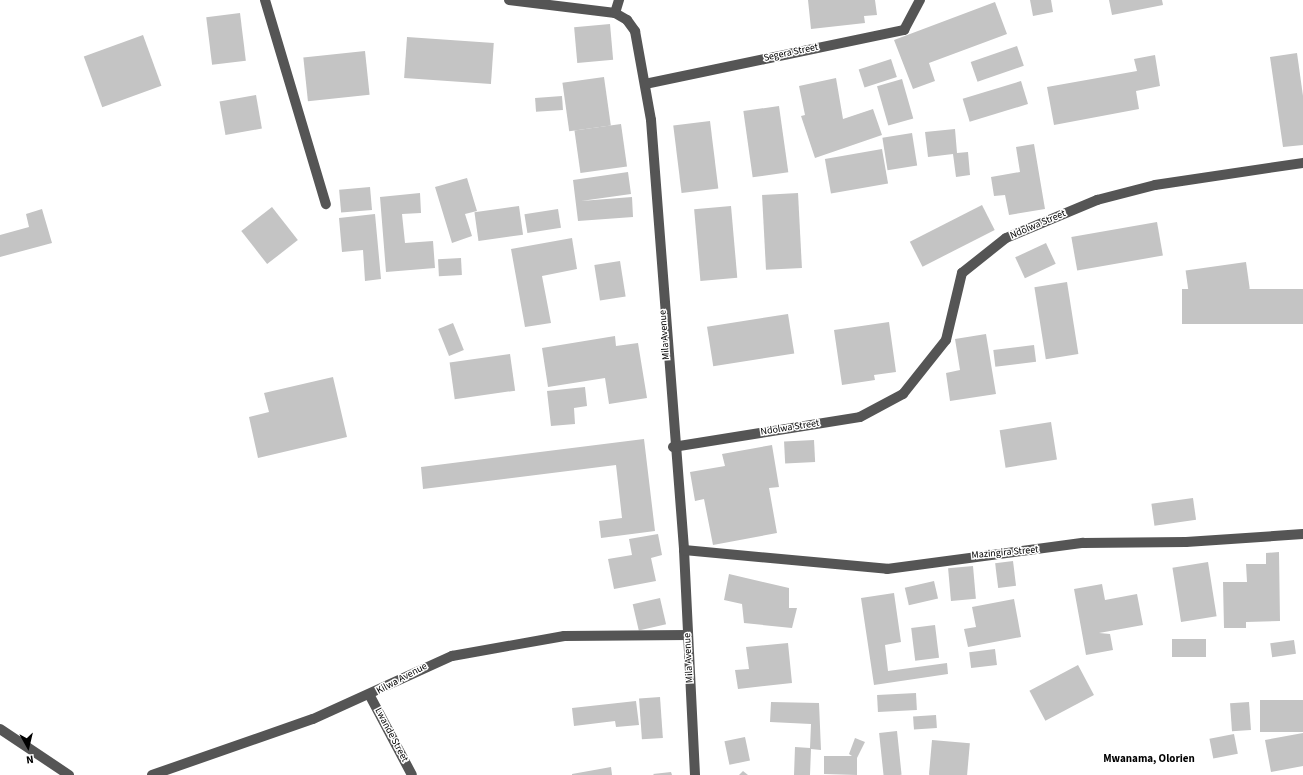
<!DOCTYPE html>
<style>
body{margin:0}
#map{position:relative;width:1303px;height:775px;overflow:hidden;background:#fff;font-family:"Source Sans 3",sans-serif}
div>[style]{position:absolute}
.building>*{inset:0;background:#c4c4c4;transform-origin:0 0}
.minor>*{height:10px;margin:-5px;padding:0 5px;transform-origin:5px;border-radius:5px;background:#555}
span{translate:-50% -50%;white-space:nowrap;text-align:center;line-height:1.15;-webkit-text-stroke:3px #fff;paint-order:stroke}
.street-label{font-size:10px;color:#000}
.neighbourhood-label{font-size:11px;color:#000;font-weight:700}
.north{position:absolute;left:8px;top:727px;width:40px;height:40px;-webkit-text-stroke:3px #fff;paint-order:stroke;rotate:172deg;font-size:11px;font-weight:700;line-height:16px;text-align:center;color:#000}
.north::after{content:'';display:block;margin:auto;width:14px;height:18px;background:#000;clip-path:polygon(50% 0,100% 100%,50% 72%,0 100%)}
</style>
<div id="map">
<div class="building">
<div style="clip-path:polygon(808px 0,875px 0,877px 15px,864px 16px,865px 23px,811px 29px)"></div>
<div style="clip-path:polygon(1030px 0,1051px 0,1053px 12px,1033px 16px)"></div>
<div style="clip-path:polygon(1109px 0,1162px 0,1163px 5px,1112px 15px)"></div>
<div style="clip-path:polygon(995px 2px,1007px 34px,929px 63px,935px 81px,913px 89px,894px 40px)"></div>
<div style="left:240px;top:13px;width:48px;height:34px;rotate:83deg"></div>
<div style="left:610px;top:24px;width:36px;height:36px;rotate:85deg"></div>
<div style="left:143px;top:35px;width:54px;height:63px;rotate:70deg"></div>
<div style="left:407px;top:37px;width:87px;height:41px;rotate:4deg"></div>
<div style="left:1017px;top:46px;width:21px;height:49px;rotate:71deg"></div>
<div style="left:365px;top:51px;width:44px;height:62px;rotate:84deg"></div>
<div style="clip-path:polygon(1297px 53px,1303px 96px,1303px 145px,1283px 147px,1270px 57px)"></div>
<div style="clip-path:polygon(1155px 55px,1160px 86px,1136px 91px,1139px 109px,1054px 125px,1047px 87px,1137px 71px,1134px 59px)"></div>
<div style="left:891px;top:59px;width:19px;height:34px;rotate:72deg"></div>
<div style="left:604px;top:77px;width:49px;height:42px;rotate:82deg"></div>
<div style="clip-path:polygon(836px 78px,843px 119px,873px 109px,882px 135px,815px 158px,801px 116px,805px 115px,799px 86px)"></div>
<div style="left:902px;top:79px;width:41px;height:26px;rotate:74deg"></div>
<div style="left:1021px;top:81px;width:24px;height:61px;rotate:73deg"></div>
<div style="left:256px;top:95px;width:34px;height:37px;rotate:80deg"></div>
<div style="left:562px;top:96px;width:14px;height:27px;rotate:86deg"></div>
<div style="left:779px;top:106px;width:67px;height:36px;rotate:82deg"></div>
<div style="left:710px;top:121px;width:68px;height:37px;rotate:83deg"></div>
<div style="left:621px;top:124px;width:43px;height:47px;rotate:82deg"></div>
<div style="clip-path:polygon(955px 129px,957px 153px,968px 152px,970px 175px,956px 177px,953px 154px,928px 157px,925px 132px)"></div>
<div style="left:912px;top:133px;width:33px;height:30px;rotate:81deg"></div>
<div style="clip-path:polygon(1034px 144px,1045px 209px,1009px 215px,1005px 195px,994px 196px,991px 177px,1020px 172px,1016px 147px)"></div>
<div style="left:882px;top:149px;width:35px;height:58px;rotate:80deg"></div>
<div style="clip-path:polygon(628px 172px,631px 194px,581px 201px,632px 197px,633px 217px,578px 221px,573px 180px)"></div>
<div style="clip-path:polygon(467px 178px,477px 211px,465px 214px,472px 236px,452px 243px,435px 187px)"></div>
<div style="left:370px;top:187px;width:23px;height:31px;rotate:85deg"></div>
<div style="clip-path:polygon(420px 193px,421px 213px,402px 214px,405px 243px,433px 241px,435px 268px,386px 272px,380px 197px)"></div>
<div style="left:798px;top:193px;width:75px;height:36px;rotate:87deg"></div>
<div style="left:982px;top:205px;width:28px;height:81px;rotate:63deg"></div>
<div style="left:519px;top:206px;width:29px;height:45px;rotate:82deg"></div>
<div style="left:731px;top:206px;width:72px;height:37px;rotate:85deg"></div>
<div style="left:272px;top:207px;width:42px;height:39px;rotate:52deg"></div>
<div style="clip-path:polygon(42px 209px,52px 243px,0 257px,0 235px,29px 227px,26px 214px)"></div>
<div style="left:558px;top:209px;width:19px;height:34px;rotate:81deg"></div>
<div style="clip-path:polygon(375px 214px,381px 279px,365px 281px,363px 250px,342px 252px,339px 218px)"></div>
<div style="left:1157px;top:222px;width:34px;height:87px;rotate:80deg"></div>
<div style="clip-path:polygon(572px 238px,577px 269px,542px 276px,551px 323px,525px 327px,511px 249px)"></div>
<div style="left:1046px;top:243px;width:23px;height:34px;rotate:65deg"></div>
<div style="left:461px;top:258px;width:17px;height:23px;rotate:87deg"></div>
<div style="left:620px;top:261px;width:36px;height:26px;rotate:81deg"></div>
<div style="left:1246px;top:262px;width:27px;height:61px;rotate:82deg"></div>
<div style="left:1067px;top:282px;width:73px;height:33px;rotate:81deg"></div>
<div style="left:1303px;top:289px;width:35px;height:121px;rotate:90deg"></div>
<div style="left:788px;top:314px;width:40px;height:82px;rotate:81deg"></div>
<div style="clip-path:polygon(889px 322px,896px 372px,874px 375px,875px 380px,842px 385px,834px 330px)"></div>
<div style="left:453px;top:323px;width:29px;height:16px;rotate:68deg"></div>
<div style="clip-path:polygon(986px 334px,996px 394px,950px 401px,946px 373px,960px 370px,955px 339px)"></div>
<div style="clip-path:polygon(615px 336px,616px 346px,638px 343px,647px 398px,609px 404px,605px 378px,548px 387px,542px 348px)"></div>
<div style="left:1034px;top:345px;width:17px;height:41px;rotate:83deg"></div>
<div style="left:510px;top:354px;width:37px;height:61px;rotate:82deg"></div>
<div style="clip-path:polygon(333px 377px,347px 437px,258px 458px,249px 417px,269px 412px,264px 393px)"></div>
<div style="clip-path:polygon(585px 387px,587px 406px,574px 408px,575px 424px,551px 426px,547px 391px)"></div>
<div style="left:1051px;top:422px;width:38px;height:52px;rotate:81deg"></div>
<div style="clip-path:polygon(644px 439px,655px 531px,601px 538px,599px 521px,622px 518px,616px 465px,423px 489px,421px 467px)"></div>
<div style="left:814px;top:440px;width:22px;height:30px;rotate:87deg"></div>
<div style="clip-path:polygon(772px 445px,779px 487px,769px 488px,777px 533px,713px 545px,704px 499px,695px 501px,690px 472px,725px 466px,722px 454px)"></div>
<div style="left:1193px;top:498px;width:22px;height:42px;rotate:82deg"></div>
<div style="clip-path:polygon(658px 534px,662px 555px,651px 558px,656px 581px,614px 589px,608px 559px,632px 555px,629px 539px)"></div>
<div style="clip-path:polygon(1279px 552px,1280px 621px,1246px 622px,1246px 628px,1224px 628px,1223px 582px,1247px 582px,1246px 564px,1266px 564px,1266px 553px)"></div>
<div style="left:1013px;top:561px;width:25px;height:18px;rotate:83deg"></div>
<div style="left:1208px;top:562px;width:55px;height:36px;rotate:81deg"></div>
<div style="left:973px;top:566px;width:33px;height:25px;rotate:85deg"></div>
<div style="clip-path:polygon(729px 574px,789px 588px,789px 608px,797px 608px,792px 628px,744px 623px,742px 604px,724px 600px)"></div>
<div style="left:934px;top:581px;width:18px;height:30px;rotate:77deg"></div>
<div style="clip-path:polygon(1102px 584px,1105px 600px,1137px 594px,1143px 625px,1099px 633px,1110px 634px,1113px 650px,1086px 655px,1074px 589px)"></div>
<div style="clip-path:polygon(894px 593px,901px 642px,885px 645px,888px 671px,947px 663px,948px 674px,874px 685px,861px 598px)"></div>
<div style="left:660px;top:598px;width:27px;height:28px;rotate:77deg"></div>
<div style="clip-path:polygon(1014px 599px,1021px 637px,968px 647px,964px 629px,976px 627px,972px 607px)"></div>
<div style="left:935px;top:625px;width:33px;height:24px;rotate:83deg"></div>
<div style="left:1172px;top:639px;width:34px;height:18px"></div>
<div style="left:1294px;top:640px;width:14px;height:24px;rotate:82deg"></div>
<div style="clip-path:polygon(788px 643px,792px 683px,738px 689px,735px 670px,749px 669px,746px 647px)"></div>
<div style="left:995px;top:649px;width:16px;height:26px;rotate:83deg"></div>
<div style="left:1078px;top:665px;width:34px;height:55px;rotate:62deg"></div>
<div style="left:916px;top:693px;width:17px;height:39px;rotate:87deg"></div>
<div style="left:660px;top:697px;width:41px;height:21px;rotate:86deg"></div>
<div style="left:1303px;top:700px;width:32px;height:43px;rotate:90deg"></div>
<div style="clip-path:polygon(636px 701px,639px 725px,616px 727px,615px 721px,574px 726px,572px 708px)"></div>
<div style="clip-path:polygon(771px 702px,819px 703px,821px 750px,811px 749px,810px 775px,794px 775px,795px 747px,810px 748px,811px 724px,770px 722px)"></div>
<div style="left:1249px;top:702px;width:28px;height:19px;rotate:86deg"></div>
<div style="left:936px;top:715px;width:13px;height:23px;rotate:86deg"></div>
<div style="left:897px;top:731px;width:44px;height:18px;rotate:84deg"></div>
<div style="clip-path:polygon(1303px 733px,1303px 766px,1271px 772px,1265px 740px)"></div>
<div style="left:1234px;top:734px;width:20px;height:25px;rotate:79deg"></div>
<div style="left:745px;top:737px;width:24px;height:21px;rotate:78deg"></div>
<div style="clip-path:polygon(855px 738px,865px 742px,857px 758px,857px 775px,824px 774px,824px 756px,852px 756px,849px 754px)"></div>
<div style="left:932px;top:740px;width:38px;height:35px;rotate:5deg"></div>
<div style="clip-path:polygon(611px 767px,612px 775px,572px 775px,572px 774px)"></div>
<div style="clip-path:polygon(743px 771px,748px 775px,739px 775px)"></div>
<div style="clip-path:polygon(671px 772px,672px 775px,654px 775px,653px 774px)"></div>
</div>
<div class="minor">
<div style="left:265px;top:0;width:213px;rotate:73.4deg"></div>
<div style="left:509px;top:0;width:107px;rotate:7deg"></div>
<div style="left:615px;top:13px;width:14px;rotate:30deg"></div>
<div style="left:627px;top:20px;width:14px;rotate:54deg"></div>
<div style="left:635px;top:31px;width:90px;rotate:79.8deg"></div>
<div style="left:651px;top:120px;width:431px;rotate:85.6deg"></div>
<div style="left:684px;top:550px;width:225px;rotate:87.2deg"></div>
<div style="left:615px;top:13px;width:14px;rotate:-73deg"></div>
<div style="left:645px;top:84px;width:265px;rotate:-11.8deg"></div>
<div style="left:904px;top:30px;width:34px;rotate:-62deg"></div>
<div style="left:673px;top:447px;width:189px;rotate:-9.1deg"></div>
<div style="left:860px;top:417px;width:49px;rotate:-28.1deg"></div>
<div style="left:903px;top:394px;width:69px;rotate:-51.5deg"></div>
<div style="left:946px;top:340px;width:69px;rotate:-76.6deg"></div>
<div style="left:962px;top:273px;width:56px;rotate:-38.5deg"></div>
<div style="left:1006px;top:238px;width:99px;rotate:-22.7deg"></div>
<div style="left:1097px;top:200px;width:60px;rotate:-14.5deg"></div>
<div style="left:1155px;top:185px;width:150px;rotate:-8.5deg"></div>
<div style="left:684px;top:550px;width:204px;rotate:5.3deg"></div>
<div style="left:887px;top:569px;width:198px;rotate:-7.6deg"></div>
<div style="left:1083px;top:543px;width:103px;rotate:-0.6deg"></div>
<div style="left:1186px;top:542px;width:117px;rotate:-3.9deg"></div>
<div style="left:370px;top:696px;width:89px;rotate:62deg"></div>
<div style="left:0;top:729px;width:83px;rotate:33.7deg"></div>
<div style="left:152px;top:775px;width:170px;rotate:-19.2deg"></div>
<div style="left:313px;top:719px;width:153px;rotate:-24.4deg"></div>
<div style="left:452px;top:656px;width:114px;rotate:-10.1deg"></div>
<div style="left:564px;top:636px;width:124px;rotate:-0.5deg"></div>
</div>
<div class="street-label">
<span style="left:791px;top:53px;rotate:-12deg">Segera Street</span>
<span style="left:1038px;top:225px;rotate:-23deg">Ndolwa Street</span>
<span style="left:665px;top:335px;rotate:-94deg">Mila Avenue</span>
<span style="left:790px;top:428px;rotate:-9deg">Ndolwa Street</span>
<span style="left:1005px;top:553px;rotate:-5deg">Mazingira Street</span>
<span style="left:689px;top:658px;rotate:-93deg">Mila Avenue</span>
<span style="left:402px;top:679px;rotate:-28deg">Kilwa Avenue</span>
<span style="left:391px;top:735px;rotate:62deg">Lwande Street</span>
</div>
<div class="neighbourhood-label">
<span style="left:1149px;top:759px">Mwanama, Olorien</span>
</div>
<div class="north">N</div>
</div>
